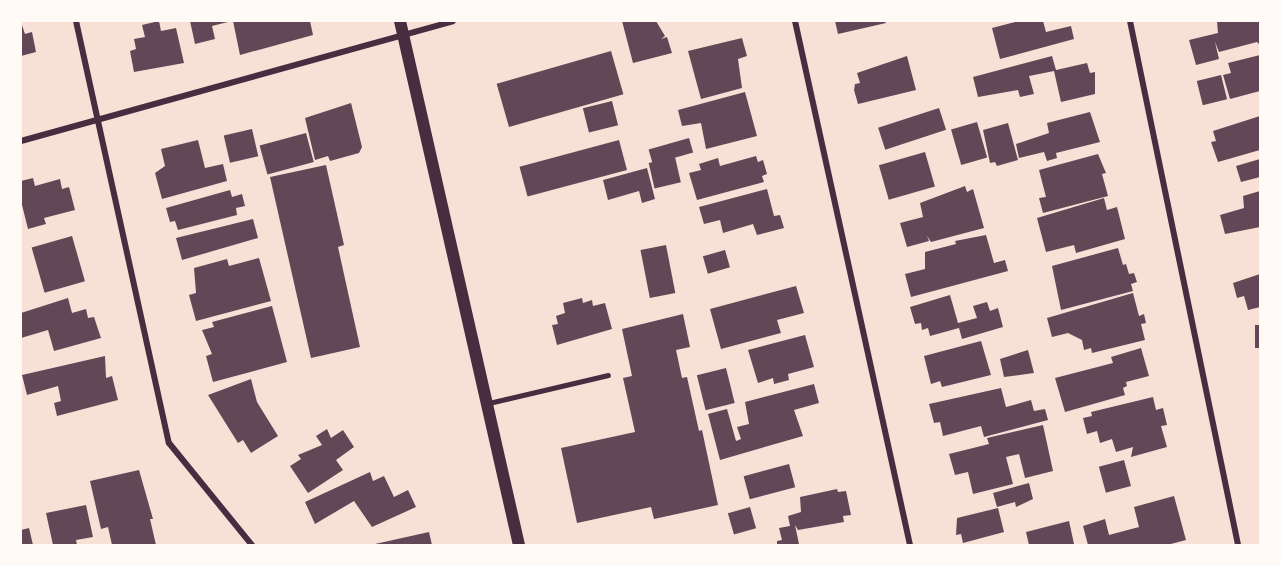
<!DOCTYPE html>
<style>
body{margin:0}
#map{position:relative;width:1281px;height:566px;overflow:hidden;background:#f7e1d7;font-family:Helvetica,sans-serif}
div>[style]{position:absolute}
.building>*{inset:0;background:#644757;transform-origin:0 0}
.service>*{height:4.5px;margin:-2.25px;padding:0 2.25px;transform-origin:2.25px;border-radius:2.25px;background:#4a2c40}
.minor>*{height:6px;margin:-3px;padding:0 3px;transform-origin:3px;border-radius:3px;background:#4a2c40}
.secondary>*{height:12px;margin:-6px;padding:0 6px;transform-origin:6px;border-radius:6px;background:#4a2c40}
span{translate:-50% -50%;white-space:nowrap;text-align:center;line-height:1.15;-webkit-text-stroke:5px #fffaf5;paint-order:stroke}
.frame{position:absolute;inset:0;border:22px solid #fffaf5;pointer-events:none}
</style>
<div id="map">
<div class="building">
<div style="clip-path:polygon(159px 21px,161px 31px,176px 28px,184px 63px,134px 72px,130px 51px,136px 49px,134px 39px,145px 37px,142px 25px)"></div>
<div style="clip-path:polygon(190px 21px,228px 21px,228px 22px,212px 26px,215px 39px,195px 44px)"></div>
<div style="clip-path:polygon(233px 21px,310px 21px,313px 35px,240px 55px)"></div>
<div style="clip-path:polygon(622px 21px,656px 21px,665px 36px,661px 39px,667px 37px,672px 53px,633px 63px)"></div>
<div style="clip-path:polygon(835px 21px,885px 21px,886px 23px,838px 34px)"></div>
<div style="clip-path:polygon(1019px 21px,1043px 21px,1046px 32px,1071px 26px,1074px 39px,1000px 59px,992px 28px)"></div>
<div style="clip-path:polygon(1217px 21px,1260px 21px,1260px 45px,1257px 42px,1219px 52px,1215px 42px,1219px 59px,1196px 65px,1189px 40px,1218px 33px)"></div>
<div style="clip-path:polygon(21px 22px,25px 34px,32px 32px,36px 52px,21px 56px)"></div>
<div style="clip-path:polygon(742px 38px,747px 56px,738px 59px,742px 88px,701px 99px,688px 51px)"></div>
<div style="left:611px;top:51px;width:45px;height:119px;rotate:74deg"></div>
<div style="clip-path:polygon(1260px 55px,1260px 91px,1230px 99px,1223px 75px,1231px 73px,1228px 63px)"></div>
<div style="clip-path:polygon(907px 56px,916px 90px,858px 104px,854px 90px,855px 84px,860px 83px,857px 73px)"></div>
<div style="clip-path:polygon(1052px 56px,1056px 70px,1087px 63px,1090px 73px,1095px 72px,1095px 94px,1061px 102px,1054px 71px,1029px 76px,1034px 94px,1020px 97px,1018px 90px,978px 97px,973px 77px)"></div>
<div style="left:1221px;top:75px;width:25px;height:25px;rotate:76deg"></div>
<div style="clip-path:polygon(745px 92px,757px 136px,706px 149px,701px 123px,682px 126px,678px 110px)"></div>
<div style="left:612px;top:101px;width:25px;height:30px;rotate:76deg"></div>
<div style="clip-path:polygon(351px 103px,362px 147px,359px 153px,330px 161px,328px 156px,315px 160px,305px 118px)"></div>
<div style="left:939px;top:108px;width:23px;height:64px;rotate:72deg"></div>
<div style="clip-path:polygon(1090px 112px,1100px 142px,1056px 153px,1057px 158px,1047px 161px,1044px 152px,1019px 158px,1016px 144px,1049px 133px,1047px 123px)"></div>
<div style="clip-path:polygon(1260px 116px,1260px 150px,1218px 162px,1211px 142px,1216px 141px,1213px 131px)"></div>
<div style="left:977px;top:122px;width:37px;height:27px;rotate:74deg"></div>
<div style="clip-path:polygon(1008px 123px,1018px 160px,997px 166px,995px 162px,990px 163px,983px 130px)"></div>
<div style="left:252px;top:129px;width:28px;height:29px;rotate:77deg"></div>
<div style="left:306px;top:133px;width:30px;height:48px;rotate:75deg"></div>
<div style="left:689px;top:138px;width:15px;height:42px;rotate:74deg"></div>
<div style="clip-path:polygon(198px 140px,205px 168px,223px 164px,227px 181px,162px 199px,155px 173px,165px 166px,161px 149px)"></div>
<div style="left:619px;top:140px;width:31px;height:103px;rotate:75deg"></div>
<div style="left:925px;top:152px;width:36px;height:48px;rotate:74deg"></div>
<div style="clip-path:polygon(1098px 154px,1106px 173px,1102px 174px,1108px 196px,1043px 213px,1039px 198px,1046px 197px,1039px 170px)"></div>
<div style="clip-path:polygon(756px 156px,758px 162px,763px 160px,767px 174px,762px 176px,764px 182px,697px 200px,689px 173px,701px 170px,699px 164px,718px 158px,720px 166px)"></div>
<div style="left:675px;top:157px;width:26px;height:27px;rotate:77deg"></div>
<div style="clip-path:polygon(1260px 159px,1260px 177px,1241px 182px,1236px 166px)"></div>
<div style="clip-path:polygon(326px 165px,344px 245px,338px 247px,360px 347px,311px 358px,270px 177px)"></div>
<div style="clip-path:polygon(647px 168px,655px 199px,642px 203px,639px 191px,608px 200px,603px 180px)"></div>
<div style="clip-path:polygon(33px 178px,35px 186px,60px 179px,62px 189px,69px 187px,75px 210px,44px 218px,46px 224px,28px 229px,21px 201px,21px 181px)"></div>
<div style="clip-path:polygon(965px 186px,967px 192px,973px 189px,984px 228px,931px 242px,927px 236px,929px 241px,907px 247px,900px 223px,923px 217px,920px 203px)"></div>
<div style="clip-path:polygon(767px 189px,774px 216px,780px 215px,784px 228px,757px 235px,753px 224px,723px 233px,720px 220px,704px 224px,699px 207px)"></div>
<div style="clip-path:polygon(230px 190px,232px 197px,242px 194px,245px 206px,236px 208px,237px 215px,178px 230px,175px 221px,170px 222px,166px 208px)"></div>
<div style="clip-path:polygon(1260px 191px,1260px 227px,1225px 234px,1220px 215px,1244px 208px,1243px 196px)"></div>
<div style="clip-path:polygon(1104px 198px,1107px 210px,1117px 207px,1125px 239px,1076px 253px,1074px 245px,1046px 252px,1037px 218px)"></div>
<div style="clip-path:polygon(253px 219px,258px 238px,182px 260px,176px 238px)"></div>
<div style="clip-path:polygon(986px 235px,994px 263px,1005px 260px,1008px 271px,911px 297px,905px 274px,925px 269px,925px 252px,956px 244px,955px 241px)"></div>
<div style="left:72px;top:236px;width:47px;height:42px;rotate:74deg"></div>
<div style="left:666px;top:245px;width:49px;height:26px;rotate:79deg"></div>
<div style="clip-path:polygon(1118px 248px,1123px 265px,1126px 264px,1129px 274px,1134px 273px,1137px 282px,1131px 284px,1133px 291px,1061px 310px,1052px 266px)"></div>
<div style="left:725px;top:250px;width:18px;height:23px;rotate:74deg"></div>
<div style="clip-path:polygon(259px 258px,271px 301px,196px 321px,189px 295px,196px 293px,194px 268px,227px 259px,229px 266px)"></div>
<div style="clip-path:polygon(1260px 274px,1260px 307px,1248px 310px,1244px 296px,1237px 298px,1233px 283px)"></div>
<div style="clip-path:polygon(796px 286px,804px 313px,777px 320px,781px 333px,721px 349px,710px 309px)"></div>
<div style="clip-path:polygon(1133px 293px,1139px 316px,1144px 314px,1146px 323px,1141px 324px,1145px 340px,1092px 353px,1091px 348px,1084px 350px,1082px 340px,1068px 333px,1052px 337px,1047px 318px)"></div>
<div style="clip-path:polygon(950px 295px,958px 323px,977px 318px,973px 306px,987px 302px,990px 311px,998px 308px,1003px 327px,962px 339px,959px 328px,930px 336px,928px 328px,922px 330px,921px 323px,915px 324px,910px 307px)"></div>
<div style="clip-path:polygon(68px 298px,72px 313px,86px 309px,88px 318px,94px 317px,101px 338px,54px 351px,48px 330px,21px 338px,21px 313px)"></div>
<div style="clip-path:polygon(582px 298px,583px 303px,592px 300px,593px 306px,605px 303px,612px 329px,557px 345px,552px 325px,558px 324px,556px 316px,565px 313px,563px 303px)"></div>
<div style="clip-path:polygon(272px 306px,287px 362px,213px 382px,206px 356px,212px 354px,202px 330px,214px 327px,212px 322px)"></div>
<div style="clip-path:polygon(683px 314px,690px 347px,676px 350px,682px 378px,687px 377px,699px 431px,702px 430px,718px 505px,654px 519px,651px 507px,577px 523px,561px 448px,635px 432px,623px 378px,632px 376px,622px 329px)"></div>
<div style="left:1260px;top:325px;width:23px;height:5px;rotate:90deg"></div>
<div style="clip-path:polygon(805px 335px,814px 367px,788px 374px,789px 380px,774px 384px,773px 378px,758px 383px,748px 350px)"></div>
<div style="clip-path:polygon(981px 341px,991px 375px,942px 387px,940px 381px,931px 384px,924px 356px)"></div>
<div style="clip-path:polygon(1141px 348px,1149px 376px,1126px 382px,1127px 386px,1123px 388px,1125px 395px,1065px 412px,1055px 378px,1113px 363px,1111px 357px)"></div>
<div style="clip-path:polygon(1028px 350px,1034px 373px,1004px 377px,1000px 359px)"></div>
<div style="clip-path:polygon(105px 356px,106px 378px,112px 376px,118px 400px,57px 416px,54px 403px,61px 401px,58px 386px,27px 395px,22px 375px)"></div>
<div style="left:726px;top:368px;width:36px;height:30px;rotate:76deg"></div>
<div style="clip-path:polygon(251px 379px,257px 402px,278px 436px,251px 453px,243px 440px,238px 443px,208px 395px)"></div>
<div style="clip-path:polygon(814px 384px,819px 403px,794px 410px,803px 436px,720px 460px,708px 414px,727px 409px,736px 441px,741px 439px,737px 427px,749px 424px,745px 402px)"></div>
<div style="clip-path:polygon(1001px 388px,1006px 407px,1031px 400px,1034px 411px,1045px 409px,1048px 420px,984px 437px,981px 426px,943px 436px,940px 422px,934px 423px,929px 404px)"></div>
<div style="clip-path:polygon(1153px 397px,1156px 410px,1163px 408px,1167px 425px,1161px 426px,1167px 447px,1131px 457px,1133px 447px,1116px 452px,1112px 439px,1100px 443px,1097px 431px,1087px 434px,1083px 418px,1092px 416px,1091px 412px)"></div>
<div style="clip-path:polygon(1043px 425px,1053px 471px,1025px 478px,1019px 454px,1006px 457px,1013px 484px,973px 494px,968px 472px,955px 475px,949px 454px,989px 444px,987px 438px)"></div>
<div style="clip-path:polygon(327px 429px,331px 438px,343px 430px,354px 447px,336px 460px,343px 470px,308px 493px,290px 466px,301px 459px,298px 455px,322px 445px,316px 436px)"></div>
<div style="left:1124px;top:460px;width:27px;height:26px;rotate:75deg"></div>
<div style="left:789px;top:464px;width:24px;height:47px;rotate:75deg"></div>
<div style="clip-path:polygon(139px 470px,153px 519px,150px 519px,156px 545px,112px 545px,108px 527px,101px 529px,90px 481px)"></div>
<div style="clip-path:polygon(370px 472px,373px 481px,384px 476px,394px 497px,408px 490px,416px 507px,372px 527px,354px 501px,315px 524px,305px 502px)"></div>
<div style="clip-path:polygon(1029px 483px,1033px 499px,1016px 507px,1015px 502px,997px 507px,993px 493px)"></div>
<div style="clip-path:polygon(837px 489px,838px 492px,846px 491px,851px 515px,843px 516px,844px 522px,798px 530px,795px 525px,799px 544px,777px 545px,777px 541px,782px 540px,779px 528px,790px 526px,788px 516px,801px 512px,800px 497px)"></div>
<div style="clip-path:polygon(1174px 496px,1186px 540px,1167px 545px,1088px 545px,1083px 526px,1105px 519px,1109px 535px,1139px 527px,1134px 507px)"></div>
<div style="clip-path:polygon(86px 505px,93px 537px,76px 540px,77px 545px,53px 545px,46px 513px)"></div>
<div style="left:750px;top:507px;width:22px;height:23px;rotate:74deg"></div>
<div style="clip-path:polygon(998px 508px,1004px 532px,963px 543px,961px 534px,956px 535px,957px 518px)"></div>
<div style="clip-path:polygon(1069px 521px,1074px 544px,1029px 545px,1026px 532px)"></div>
<div style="clip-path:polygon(29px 528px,33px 545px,21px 545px,21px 530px)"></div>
<div style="clip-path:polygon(429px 532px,432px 545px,375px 545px,375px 544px)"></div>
</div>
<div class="service">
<div style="left:489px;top:403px;width:122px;rotate:-13.2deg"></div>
</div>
<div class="minor">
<div style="left:76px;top:21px;width:432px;rotate:77.6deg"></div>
<div style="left:169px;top:443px;width:132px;rotate:50.9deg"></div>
<div style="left:795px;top:21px;width:536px;rotate:77.62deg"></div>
<div style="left:1130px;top:21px;width:535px;rotate:78.35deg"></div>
<div style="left:21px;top:141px;width:448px;rotate:-15.5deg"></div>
</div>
<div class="secondary">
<div style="left:400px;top:21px;width:537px;rotate:77.21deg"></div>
</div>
<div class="frame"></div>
</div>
